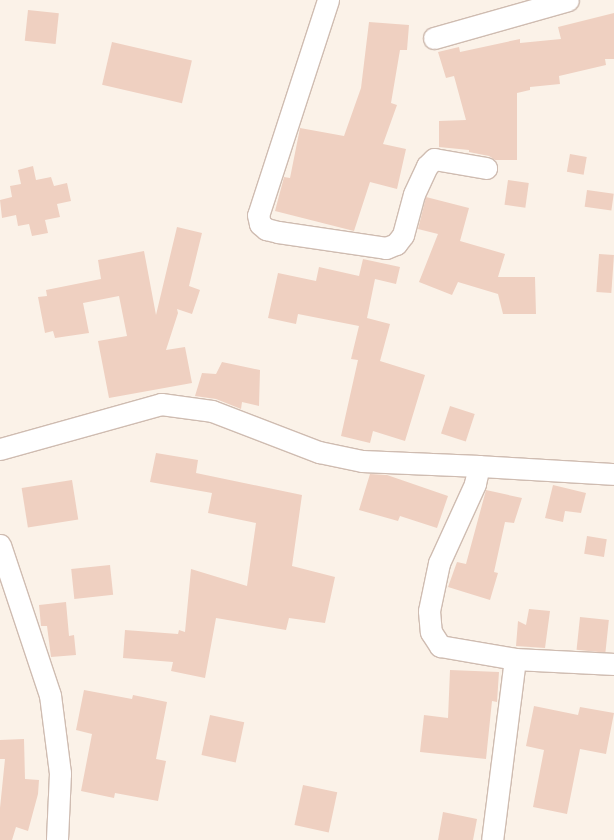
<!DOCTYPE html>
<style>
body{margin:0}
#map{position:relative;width:614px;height:840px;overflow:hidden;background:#fbf2e8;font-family:Mulish,sans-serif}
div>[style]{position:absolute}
.building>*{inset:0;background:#efd0c1;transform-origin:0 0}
.roads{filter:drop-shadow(1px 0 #cfbcb1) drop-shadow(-1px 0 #cfbcb1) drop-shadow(0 1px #cfbcb1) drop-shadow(0 -1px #cfbcb1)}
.street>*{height:21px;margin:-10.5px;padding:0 10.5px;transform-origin:10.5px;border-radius:10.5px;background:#fff}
span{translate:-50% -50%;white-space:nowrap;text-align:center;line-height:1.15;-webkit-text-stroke:5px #fef7ee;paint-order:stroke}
</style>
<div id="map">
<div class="building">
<div style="left:28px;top:10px;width:31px;height:31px;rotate:6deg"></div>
<div style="clip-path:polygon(614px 13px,614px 59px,605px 59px,606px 65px,559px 76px,560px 84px,530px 87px,530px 90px,517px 93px,517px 160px,495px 160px,489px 156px,469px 152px,469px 150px,439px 147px,439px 121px,466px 120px,454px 76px,446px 78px,438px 52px,459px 47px,460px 52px,520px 39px,520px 43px,561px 39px,558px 27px)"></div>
<div style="clip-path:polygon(369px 22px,409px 25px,407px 50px,400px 50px,391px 103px,397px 105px,383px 144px,406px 149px,397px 189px,370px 182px,354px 231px,275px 211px,284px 177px,290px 178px,300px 128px,344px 136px,361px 88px)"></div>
<div style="left:112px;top:42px;width:82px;height:44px;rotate:13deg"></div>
<div style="left:570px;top:154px;width:17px;height:18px;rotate:10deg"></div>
<div style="clip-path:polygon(33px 166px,36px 180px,51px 177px,54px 186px,67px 183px,71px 201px,57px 204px,60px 217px,45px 220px,48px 233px,32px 236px,29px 224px,18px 226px,16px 215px,2px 218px,0 200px,12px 197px,10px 186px,21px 184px,18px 170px)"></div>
<div style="left:508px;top:180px;width:21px;height:25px;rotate:8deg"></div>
<div style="left:587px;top:190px;width:27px;height:17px;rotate:8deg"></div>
<div style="clip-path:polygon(426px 197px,469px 208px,460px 241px,505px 254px,498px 277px,535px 277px,536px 314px,503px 314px,498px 294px,458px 282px,452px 295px,419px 282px,438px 234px,418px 229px)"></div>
<div style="clip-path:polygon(177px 227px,202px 233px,189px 286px,200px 290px,192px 314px,177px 309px,178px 313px,166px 350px,185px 347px,192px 383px,109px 398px,98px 341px,127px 336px,119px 296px,83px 303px,89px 333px,55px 338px,53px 331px,45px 333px,38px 297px,47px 296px,46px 290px,101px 279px,98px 260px,144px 251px,156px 315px)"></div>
<div style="left:599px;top:254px;width:15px;height:38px;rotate:4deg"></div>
<div style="clip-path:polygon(363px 259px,400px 267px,396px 284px,375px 279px,367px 318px,390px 324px,380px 361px,425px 375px,405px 441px,373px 431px,370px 443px,341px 436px,358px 360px,351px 359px,359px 326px,298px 314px,296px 324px,268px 318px,278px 273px,316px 281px,319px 267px,359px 276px)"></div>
<div style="clip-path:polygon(222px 362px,260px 370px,259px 406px,242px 402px,241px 409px,216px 399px,195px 396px,202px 373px,216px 374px)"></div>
<div style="left:450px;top:406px;width:26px;height:29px;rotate:18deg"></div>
<div style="clip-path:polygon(156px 453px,198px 460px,196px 473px,302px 495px,292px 566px,335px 577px,325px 623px,289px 618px,286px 630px,216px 618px,205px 678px,171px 671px,173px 662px,123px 658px,125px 630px,178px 634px,179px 630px,185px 632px,191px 569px,247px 586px,256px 523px,208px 513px,212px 493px,150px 482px)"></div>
<div style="clip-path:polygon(370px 474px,387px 475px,448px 496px,437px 528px,400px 516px,398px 521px,359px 510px)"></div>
<div style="left:72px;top:480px;width:40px;height:51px;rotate:81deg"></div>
<div style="clip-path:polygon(553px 485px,586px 493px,581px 513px,565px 511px,563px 522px,545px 518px)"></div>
<div style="clip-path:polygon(486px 490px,522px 498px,514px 523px,505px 522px,494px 572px,498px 573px,490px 600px,448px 587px,457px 562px,466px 564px)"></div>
<div style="left:587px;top:536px;width:20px;height:18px;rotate:9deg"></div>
<div style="left:110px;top:565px;width:30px;height:39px;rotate:84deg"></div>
<div style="clip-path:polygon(66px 602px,69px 636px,74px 635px,76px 655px,51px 657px,47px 626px,41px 626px,39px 605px)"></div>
<div style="clip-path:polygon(529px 609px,550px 611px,545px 648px,516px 646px,518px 621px,526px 625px)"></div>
<div style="left:580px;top:617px;width:29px;height:33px;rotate:6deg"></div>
<div style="clip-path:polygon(450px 670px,499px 672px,497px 702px,492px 701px,486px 759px,420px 752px,424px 715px,448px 718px)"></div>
<div style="clip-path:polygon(84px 690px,132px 699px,133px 695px,167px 702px,156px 759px,166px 761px,158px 801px,115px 793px,114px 798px,81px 791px,92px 734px,76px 730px)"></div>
<div style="clip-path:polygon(534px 706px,578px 715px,580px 707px,614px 713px,606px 754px,580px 749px,567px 814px,533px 807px,544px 750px,526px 746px)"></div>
<div style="left:210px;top:715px;width:35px;height:41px;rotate:12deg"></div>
<div style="clip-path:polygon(24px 739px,25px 779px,39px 780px,38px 794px,28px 831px,16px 827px,12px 840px,0 840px,0 808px,5px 759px,0 759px,0 740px)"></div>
<div style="left:303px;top:785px;width:35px;height:41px;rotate:12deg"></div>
<div style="clip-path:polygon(443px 812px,477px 819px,473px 840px,438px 840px)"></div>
</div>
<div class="roads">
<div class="street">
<div style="left:328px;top:0;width:226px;rotate:108deg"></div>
<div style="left:258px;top:215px;width:9px;rotate:77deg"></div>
<div style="left:260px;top:224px;width:8px;rotate:40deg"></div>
<div style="left:266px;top:229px;width:12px;rotate:14deg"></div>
<div style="left:278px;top:232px;width:109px;rotate:8.4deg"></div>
<div style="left:386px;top:248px;width:11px;rotate:-22deg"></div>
<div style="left:396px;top:244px;width:11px;rotate:-52deg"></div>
<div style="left:403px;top:235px;width:42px;rotate:-75deg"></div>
<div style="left:414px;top:194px;width:31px;rotate:-65deg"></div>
<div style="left:427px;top:166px;width:10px;rotate:-45deg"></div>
<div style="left:434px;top:159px;width:53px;rotate:9.8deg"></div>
<div style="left:434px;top:38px;width:139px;rotate:-15.8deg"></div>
<div style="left:0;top:449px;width:167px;rotate:-15.6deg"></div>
<div style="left:161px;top:404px;width:51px;rotate:7.8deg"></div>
<div style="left:212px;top:411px;width:115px;rotate:21deg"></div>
<div style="left:319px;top:452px;width:44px;rotate:11.8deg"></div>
<div style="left:362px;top:461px;width:117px;rotate:2.4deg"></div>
<div style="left:479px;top:466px;width:18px;rotate:103deg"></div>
<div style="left:475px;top:484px;width:87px;rotate:114.5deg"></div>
<div style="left:439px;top:563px;width:49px;rotate:101.8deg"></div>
<div style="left:429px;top:611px;width:21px;rotate:85deg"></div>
<div style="left:431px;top:632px;width:17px;rotate:57deg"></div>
<div style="left:440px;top:646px;width:76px;rotate:9.8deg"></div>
<div style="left:515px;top:659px;width:182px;rotate:97.2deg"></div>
<div style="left:479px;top:466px;width:135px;rotate:3.4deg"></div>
<div style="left:0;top:545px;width:158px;rotate:71.6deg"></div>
<div style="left:50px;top:695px;width:79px;rotate:82.7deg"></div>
<div style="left:60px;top:773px;width:67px;rotate:92.6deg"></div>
<div style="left:515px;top:659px;width:99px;rotate:2.9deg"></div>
</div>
</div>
</div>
